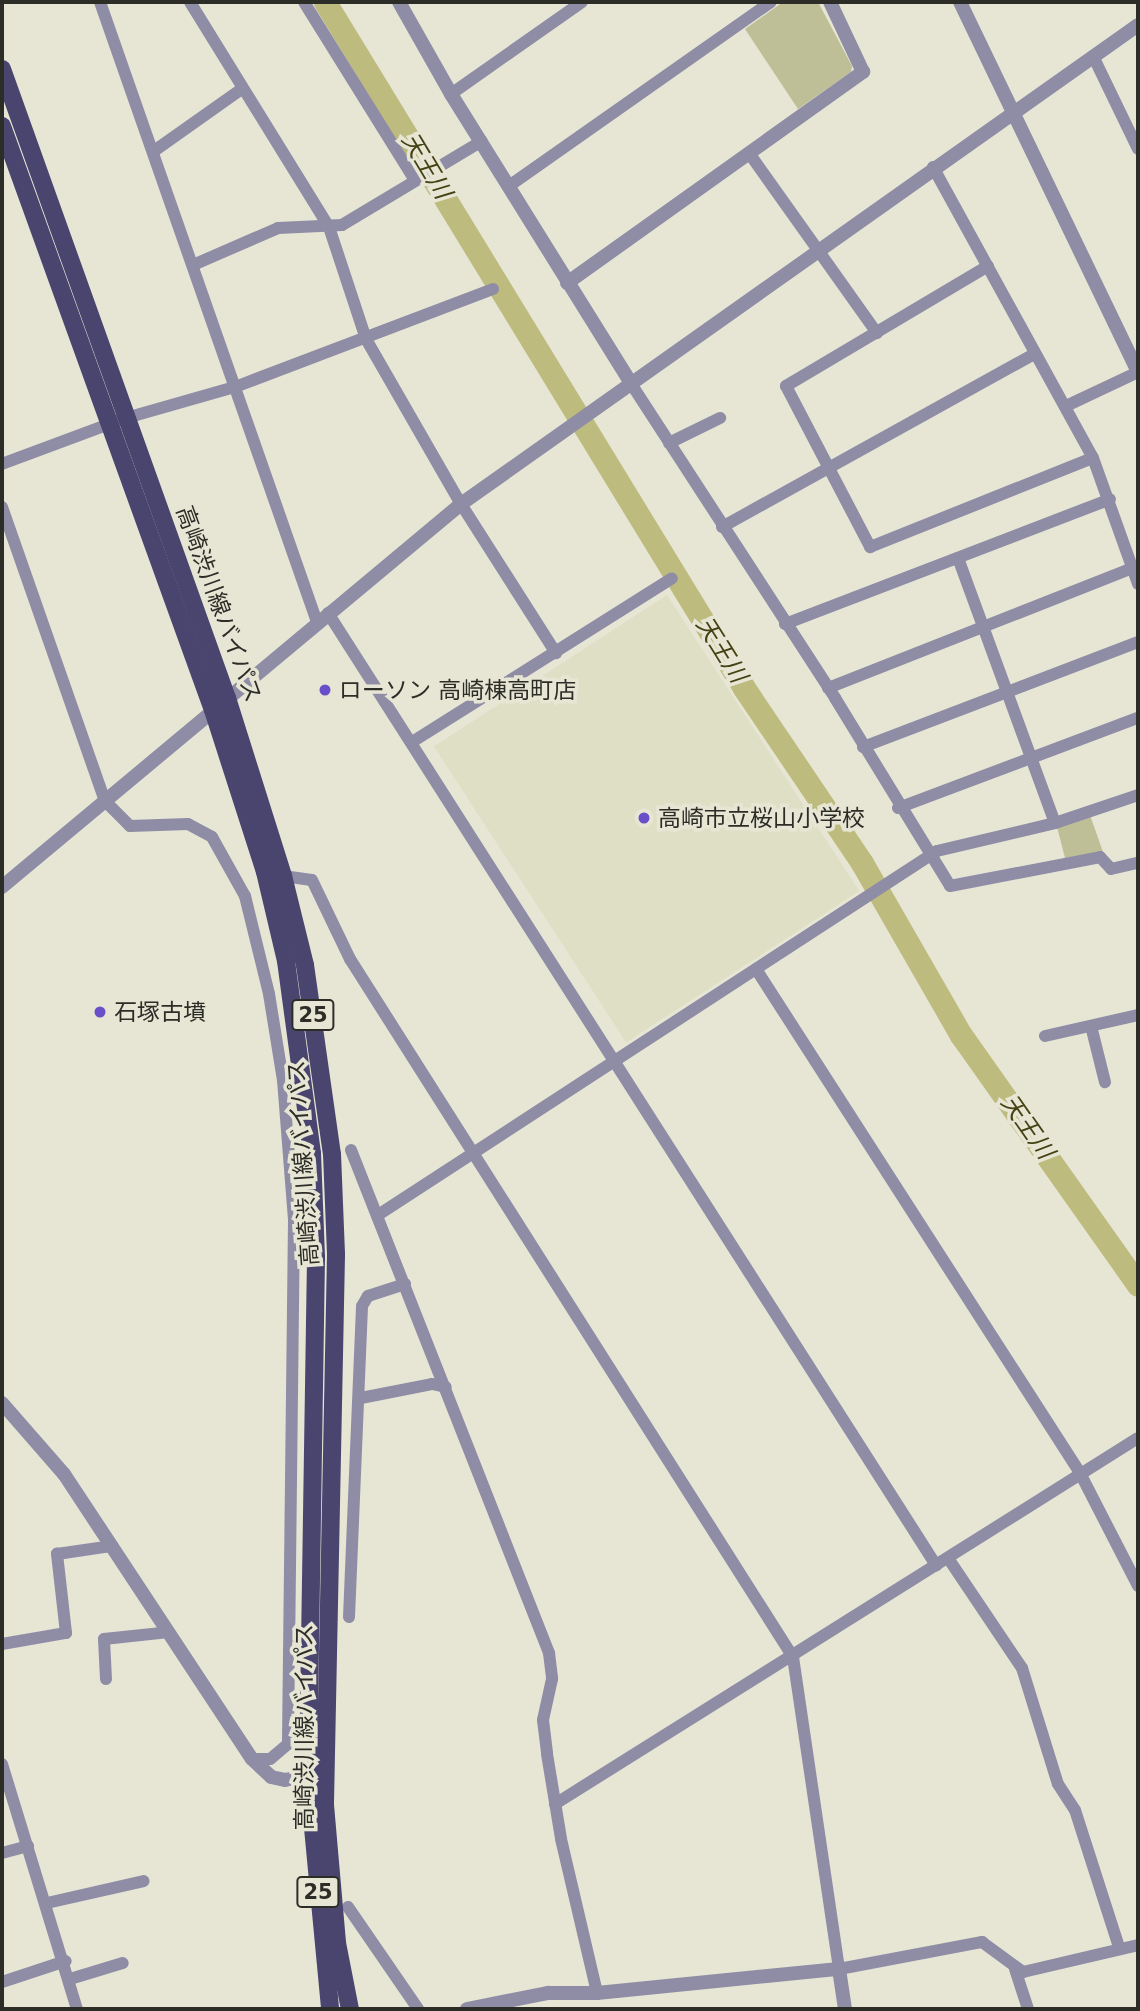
<!DOCTYPE html>
<meta charset="utf-8">
<style>
body{margin:0}
#map{position:relative;width:1140px;height:2011px;overflow:hidden;background:#e7e6d5;font-family:"DejaVu Sans","Noto Sans JP",sans-serif}
div>[style]{position:absolute}
.built>*{inset:0;background:#dfdfc6;transform-origin:0 0}
.green>*{inset:0;background:#bfbf97}
.river>*{height:23px;margin:-11.5px;padding:0 11.5px;transform-origin:11.5px;border-radius:11.5px;background:#bdbb7d}
.minor>*{height:12px;margin:-6px;padding:0 6px;transform-origin:6px;border-radius:6px;background:#8f8da6}
.tertiary>*{height:14px;margin:-7px;padding:0 7px;transform-origin:7px;border-radius:7px;background:#8f8da6}
.primary>*{height:18px;margin:-9px;padding:0 9px;transform-origin:9px;border-radius:9px;background:#4a456f}
.dots>*{width:19px;height:19px;translate:-50% -50%;box-sizing:border-box;border:4px solid #e7e6d5;border-radius:50%}
span{translate:-50% -50%;white-space:nowrap;text-align:center;line-height:1.15;-webkit-text-stroke:7px #e7e6d5;paint-order:stroke}
.shield-label span{padding:2px 5px;background:#e7e6d5;border:2px solid;border-radius:5px;-webkit-text-stroke-width:0}
.shield-label{font-size:21px;color:#2d2d27;font-weight:700}
.street-label{font-size:23px;color:#2d2d27}
.poi-label{font-size:23px;color:#2d2d27}
.left{translate:0 -50%;text-align:left}
.water-label{font-size:24px;color:#444213;font-style:italic}
.frame{position:absolute;inset:0;border:4px solid #2d2d27;pointer-events:none}
</style>
<div id="map">
<div class="built">
<div style="left:667px;top:595px;width:353px;height:278px;rotate:57deg"></div>
</div>
<div class="green">
<div style="clip-path:polygon(783px 2px,818px 2px,852px 66px,851px 72px,798px 109px,745px 29px)"></div>
<div style="clip-path:polygon(1090px 815px,1103px 852px,1065px 858px,1057px 827px)"></div>
</div>
<div class="river">
<div style="left:325px;top:2px;width:804px;rotate:58.58deg"></div>
<div style="left:744px;top:688px;width:211px;rotate:56deg"></div>
<div style="left:862px;top:863px;width:198px;rotate:60.1deg"></div>
<div style="left:961px;top:1035px;width:306px;rotate:54.7deg"></div>
</div>
<div class="minor">
<div style="left:100px;top:2px;width:657px;rotate:70.71deg"></div>
<div style="left:190px;top:2px;width:264px;rotate:58.3deg"></div>
<div style="left:329px;top:227px;width:118px;rotate:71.7deg"></div>
<div style="left:366px;top:339px;width:190px;rotate:60.1deg"></div>
<div style="left:461px;top:504px;width:177px;rotate:57.5deg"></div>
<div style="left:304px;top:2px;width:210px;rotate:58.1deg"></div>
<div style="left:1093px;top:56px;width:103px;rotate:64.2deg"></div>
<div style="left:451px;top:94px;width:160px;rotate:-35.1deg"></div>
<div style="left:154px;top:151px;width:105px;rotate:-35.3deg"></div>
<div style="left:749px;top:153px;width:221px;rotate:54.6deg"></div>
<div style="left:933px;top:167px;width:332px;rotate:61.2deg"></div>
<div style="left:1093px;top:458px;width:134px;rotate:70.3deg"></div>
<div style="left:509px;top:186px;width:320px;rotate:-35.1deg"></div>
<div style="left:193px;top:265px;width:93px;rotate:-23.5deg"></div>
<div style="left:278px;top:228px;width:64px;rotate:-2.7deg"></div>
<div style="left:342px;top:225px;width:163px;rotate:-31deg"></div>
<div style="left:988px;top:266px;width:235px;rotate:149.3deg"></div>
<div style="left:786px;top:386px;width:182px;rotate:62.4deg"></div>
<div style="left:870px;top:547px;width:240px;rotate:-21.8deg"></div>
<div style="left:630px;top:382px;width:377px;rotate:57deg"></div>
<div style="left:835px;top:698px;width:220px;rotate:58.5deg"></div>
<div style="left:950px;top:886px;width:153px;rotate:-10.9deg"></div>
<div style="left:1100px;top:857px;width:16px;rotate:47deg"></div>
<div style="left:1111px;top:869px;width:28px;rotate:-13deg"></div>
<div style="left:1066px;top:406px;width:80px;rotate:-25.3deg"></div>
<div style="left:669px;top:443px;width:57px;rotate:-26.1deg"></div>
<div style="left:2px;top:464px;width:132px;rotate:-20.4deg"></div>
<div style="left:126px;top:418px;width:113px;rotate:-15.9deg"></div>
<div style="left:235px;top:387px;width:276px;rotate:-20.8deg"></div>
<div style="left:2px;top:507px;width:312px;rotate:70.7deg"></div>
<div style="left:105px;top:801px;width:35px;rotate:45deg"></div>
<div style="left:130px;top:826px;width:58px;rotate:-2deg"></div>
<div style="left:188px;top:824px;width:27px;rotate:28deg"></div>
<div style="left:212px;top:837px;width:68px;rotate:60.8deg"></div>
<div style="left:245px;top:896px;width:101px;rotate:76.2deg"></div>
<div style="left:269px;top:994px;width:87px;rotate:80.8deg"></div>
<div style="left:283px;top:1080px;width:140px;rotate:85.5deg"></div>
<div style="left:294px;top:1220px;width:524px;rotate:90.66deg"></div>
<div style="left:288px;top:1744px;width:23px;rotate:140deg"></div>
<div style="left:270px;top:1759px;width:18px;rotate:180deg"></div>
<div style="left:722px;top:527px;width:357px;rotate:-29deg"></div>
<div style="left:958px;top:558px;width:282px;rotate:69.9deg"></div>
<div style="left:328px;top:613px;width:1130px;rotate:57.44deg"></div>
<div style="left:785px;top:624px;width:348px;rotate:-21deg"></div>
<div style="left:828px;top:688px;width:328px;rotate:-21.5deg"></div>
<div style="left:412px;top:742px;width:307px;rotate:-32.2deg"></div>
<div style="left:863px;top:747px;width:294px;rotate:-20.9deg"></div>
<div style="left:898px;top:808px;width:256px;rotate:-20.6deg"></div>
<div style="left:283px;top:876px;width:29px;rotate:8deg"></div>
<div style="left:312px;top:880px;width:88px;rotate:64.3deg"></div>
<div style="left:350px;top:959px;width:827px;rotate:57.6deg"></div>
<div style="left:793px;top:1657px;width:315px;rotate:81.6deg"></div>
<div style="left:839px;top:1969px;width:146px;rotate:-10.7deg"></div>
<div style="left:982px;top:1942px;width:51px;rotate:36.2deg"></div>
<div style="left:1023px;top:1972px;width:118px;rotate:-13.2deg"></div>
<div style="left:756px;top:969px;width:599px;rotate:57.26deg"></div>
<div style="left:1080px;top:1473px;width:127px;rotate:62.8deg"></div>
<div style="left:1091px;top:1026px;width:58px;rotate:76deg"></div>
<div style="left:1045px;top:1036px;width:95px;rotate:-12.7deg"></div>
<div style="left:351px;top:1150px;width:541px;rotate:68.51deg"></div>
<div style="left:549px;top:1653px;width:26px;rotate:83deg"></div>
<div style="left:552px;top:1679px;width:42px;rotate:102.4deg"></div>
<div style="left:543px;top:1720px;width:34px;rotate:83deg"></div>
<div style="left:547px;top:1754px;width:86px;rotate:80.6deg"></div>
<div style="left:561px;top:1839px;width:158px;rotate:76.8deg"></div>
<div style="left:378px;top:1215px;width:667px;rotate:-33.07deg"></div>
<div style="left:937px;top:851px;width:121px;rotate:-13.3deg"></div>
<div style="left:1055px;top:823px;width:88px;rotate:-18.6deg"></div>
<div style="left:361px;top:1398px;width:72px;rotate:-11.2deg"></div>
<div style="left:432px;top:1384px;width:14px;rotate:12deg"></div>
<div style="left:948px;top:1558px;width:133px;rotate:56.1deg"></div>
<div style="left:1022px;top:1668px;width:121px;rotate:72.8deg"></div>
<div style="left:1058px;top:1784px;width:31px;rotate:57deg"></div>
<div style="left:1075px;top:1810px;width:144px;rotate:72.2deg"></div>
<div style="left:349px;top:1617px;width:311px;rotate:-87.6deg"></div>
<div style="left:362px;top:1306px;width:12px;rotate:-59deg"></div>
<div style="left:368px;top:1296px;width:39px;rotate:-18deg"></div>
<div style="left:2px;top:1644px;width:65px;rotate:-9.8deg"></div>
<div style="left:66px;top:1633px;width:80px;rotate:-96.5deg"></div>
<div style="left:57px;top:1554px;width:56px;rotate:-8.3deg"></div>
<div style="left:106px;top:1679px;width:40px;rotate:-92.9deg"></div>
<div style="left:104px;top:1639px;width:65px;rotate:-6.1deg"></div>
<div style="left:2px;top:1764px;width:256px;rotate:73deg"></div>
<div style="left:555px;top:1804px;width:688px;rotate:-32.12deg"></div>
<div style="left:2px;top:1853px;width:27px;rotate:-15deg"></div>
<div style="left:47px;top:1903px;width:99px;rotate:-12.8deg"></div>
<div style="left:348px;top:1907px;width:124px;rotate:55.5deg"></div>
<div style="left:1015px;top:1969px;width:42px;rotate:72deg"></div>
<div style="left:70px;top:1979px;width:55px;rotate:-16.8deg"></div>
<div style="left:2px;top:1982px;width:67px;rotate:-18.2deg"></div>
</div>
<div class="tertiary">
<div style="left:399px;top:2px;width:106px;rotate:60.5deg"></div>
<div style="left:451px;top:94px;width:339px;rotate:58.1deg"></div>
<div style="left:960px;top:2px;width:411px;rotate:64.3deg"></div>
<div style="left:567px;top:283px;width:364px;rotate:-35.5deg"></div>
<div style="left:863px;top:72px;width:77px;rotate:-115.2deg"></div>
<div style="left:2px;top:887px;width:598px;rotate:-39.84deg"></div>
<div style="left:461px;top:504px;width:829px;rotate:-35.28deg"></div>
<div style="left:2px;top:1403px;width:94px;rotate:48.9deg"></div>
<div style="left:64px;top:1474px;width:341px;rotate:56.6deg"></div>
<div style="left:252px;top:1759px;width:26px;rotate:43deg"></div>
<div style="left:271px;top:1777px;width:14px;rotate:12deg"></div>
<div style="left:285px;top:1780px;width:24px;rotate:-12deg"></div>
<div style="left:467px;top:2009px;width:83px;rotate:-11.2deg"></div>
<div style="left:548px;top:1993px;width:49px"></div>
<div style="left:597px;top:1993px;width:243px;rotate:-5.7deg"></div>
<div style="left:839px;top:1969px;width:40px;rotate:81.5deg"></div>
</div>
<div class="primary">
<div style="left:2px;top:69px;width:668px;rotate:70.32deg"></div>
<div style="left:227px;top:698px;width:187px;rotate:72.5deg"></div>
<div style="left:283px;top:876px;width:92px;rotate:76.1deg"></div>
<div style="left:305px;top:965px;width:191px;rotate:81.9deg"></div>
<div style="left:332px;top:1154px;width:101px;rotate:87.7deg"></div>
<div style="left:336px;top:1255px;width:550px;rotate:91.15deg"></div>
<div style="left:325px;top:1805px;width:139px;rotate:85deg"></div>
<div style="left:337px;top:1943px;width:67px;rotate:78.9deg"></div>
<div style="left:2px;top:126px;width:621px;rotate:70.14deg"></div>
<div style="left:213px;top:710px;width:170px;rotate:72.2deg"></div>
<div style="left:265px;top:872px;width:91px;rotate:76.7deg"></div>
<div style="left:286px;top:961px;width:194px;rotate:82.3deg"></div>
<div style="left:312px;top:1153px;width:105px;rotate:87.8deg"></div>
<div style="left:316px;top:1258px;width:517px;rotate:90.89deg"></div>
<div style="left:308px;top:1775px;width:235px;rotate:84.6deg"></div>
</div>
<div class="dots">
<div style="left:325px;top:690px;background:#6950c9"></div>
<div style="left:644px;top:818px;background:#6950c9"></div>
<div style="left:100px;top:1012px;background:#6950c9"></div>
</div>
<div class="shield-label">
<span style="left:313px;top:1015px">25</span>
<span style="left:318px;top:1892px">25</span>
</div>
<div class="street-label">
<span style="left:219px;top:604px;rotate:70deg">高崎渋川線バイパス</span>
<span style="left:303px;top:1163px;rotate:-94deg">高崎渋川線バイパス</span>
<span style="left:304px;top:1727px;rotate:-90deg">高崎渋川線バイパス</span>
</div>
<div class="poi-label">
<span class="left" style="left:339px;top:690px">ローソン 高崎棟高町店</span>
<span class="left" style="left:658px;top:818px">高崎市立桜山小学校</span>
<span class="left" style="left:114px;top:1012px">石塚古墳</span>
</div>
<div class="water-label">
<span style="left:426px;top:166px;rotate:59deg">天王川</span>
<span style="left:721px;top:650px;rotate:58deg">天王川</span>
<span style="left:1027px;top:1127px;rotate:55deg">天王川</span>
</div>
<div class="frame"></div>
</div>
